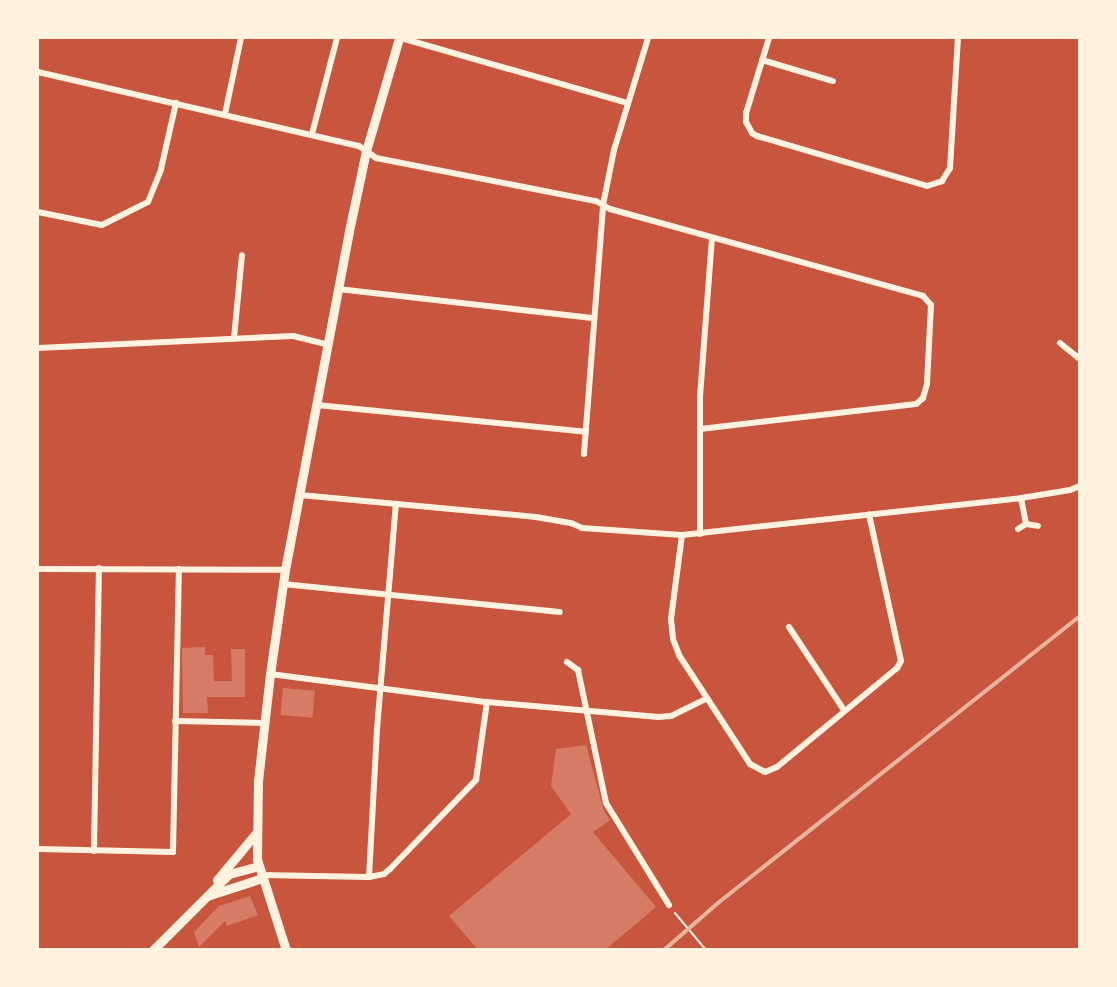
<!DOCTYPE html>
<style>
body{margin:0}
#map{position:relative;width:1117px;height:987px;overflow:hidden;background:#c8553d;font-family:Quicksand,sans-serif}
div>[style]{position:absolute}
.building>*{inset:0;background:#d67c66;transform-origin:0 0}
.path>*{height:2px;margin:-1px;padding:0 1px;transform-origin:1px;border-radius:1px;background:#fff3e0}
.minor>*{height:6px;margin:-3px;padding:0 3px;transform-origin:3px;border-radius:3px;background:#fff3e0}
.secondary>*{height:9px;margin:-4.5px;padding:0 4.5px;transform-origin:4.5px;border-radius:4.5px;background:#fff3e0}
.rail>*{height:4px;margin:-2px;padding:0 2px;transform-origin:2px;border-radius:2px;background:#e9b49f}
span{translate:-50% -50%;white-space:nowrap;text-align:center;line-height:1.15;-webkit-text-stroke:4.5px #fff3e0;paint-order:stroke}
.frame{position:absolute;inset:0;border:39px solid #fff3e0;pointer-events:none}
</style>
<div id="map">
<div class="building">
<div style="clip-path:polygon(205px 647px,205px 655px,213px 655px,214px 681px,232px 681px,231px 649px,245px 649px,245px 697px,207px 697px,208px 713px,183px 713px,182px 648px)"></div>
<div style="left:283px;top:688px;width:32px;height:27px;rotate:5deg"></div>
<div style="clip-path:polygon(586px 745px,604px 811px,610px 820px,593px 832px,656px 907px,605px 950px,478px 950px,449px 916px,571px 814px,551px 786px,556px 749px)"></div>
<div style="clip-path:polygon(250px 896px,258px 915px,227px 926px,225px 921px,199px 947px,194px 932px,219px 906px)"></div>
</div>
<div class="path">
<div style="left:675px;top:913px;width:48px;rotate:50deg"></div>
</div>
<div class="minor">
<div style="left:401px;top:38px;width:236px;rotate:16deg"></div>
<div style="left:769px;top:38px;width:78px;rotate:107deg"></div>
<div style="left:746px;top:113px;width:9px;rotate:90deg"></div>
<div style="left:746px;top:122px;width:13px;rotate:61deg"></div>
<div style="left:752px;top:133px;width:6px;rotate:31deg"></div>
<div style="left:757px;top:136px;width:177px;rotate:16.4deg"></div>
<div style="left:927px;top:186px;width:16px;rotate:-18deg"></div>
<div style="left:942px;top:181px;width:15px;rotate:-58deg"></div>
<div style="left:950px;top:168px;width:130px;rotate:-86.5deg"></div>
<div style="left:762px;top:60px;width:74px;rotate:16.5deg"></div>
<div style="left:38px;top:72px;width:329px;rotate:13deg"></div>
<div style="left:359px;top:146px;width:21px;rotate:35deg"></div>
<div style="left:376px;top:158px;width:224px;rotate:11.1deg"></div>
<div style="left:596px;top:201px;width:16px;rotate:30deg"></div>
<div style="left:610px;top:209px;width:325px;rotate:15.5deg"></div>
<div style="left:923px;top:296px;width:12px;rotate:48deg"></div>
<div style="left:931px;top:305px;width:79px;rotate:92.9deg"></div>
<div style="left:927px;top:384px;width:15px;rotate:106deg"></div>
<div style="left:923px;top:398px;width:9px;rotate:139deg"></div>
<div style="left:916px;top:404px;width:217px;rotate:173.4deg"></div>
<div style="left:225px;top:114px;width:78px;rotate:-78.1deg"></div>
<div style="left:312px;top:134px;width:99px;rotate:-75.4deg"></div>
<div style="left:38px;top:212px;width:65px;rotate:11.5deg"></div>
<div style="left:102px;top:225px;width:51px;rotate:-26.6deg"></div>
<div style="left:148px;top:202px;width:35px;rotate:-68deg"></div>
<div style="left:161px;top:169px;width:68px;rotate:-77.2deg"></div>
<div style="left:338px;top:289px;width:258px;rotate:6.5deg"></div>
<div style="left:234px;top:338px;width:83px;rotate:-84.5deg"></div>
<div style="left:1060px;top:343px;width:26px;rotate:39deg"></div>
<div style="left:38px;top:348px;width:255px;rotate:-2.7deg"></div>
<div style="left:293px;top:336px;width:37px;rotate:14deg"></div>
<div style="left:317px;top:405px;width:270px;rotate:5.7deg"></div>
<div style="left:584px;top:454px;width:250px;rotate:-85.6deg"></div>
<div style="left:603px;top:205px;width:56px;rotate:-78.7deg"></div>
<div style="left:614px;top:150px;width:117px;rotate:-73.1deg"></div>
<div style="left:300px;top:495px;width:237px;rotate:5.3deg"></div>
<div style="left:536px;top:517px;width:36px;rotate:10deg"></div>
<div style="left:571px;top:523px;width:12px;rotate:24deg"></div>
<div style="left:582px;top:528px;width:100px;rotate:4deg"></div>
<div style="left:682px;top:535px;width:341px;rotate:-6.2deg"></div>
<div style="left:1021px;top:498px;width:50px;rotate:-9.3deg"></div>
<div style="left:1070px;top:490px;width:11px;rotate:-22deg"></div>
<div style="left:1021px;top:498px;width:26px;rotate:79deg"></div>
<div style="left:1018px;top:529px;width:9px;rotate:-32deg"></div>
<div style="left:1026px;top:524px;width:12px;rotate:9deg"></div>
<div style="left:700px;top:534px;width:137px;rotate:-90deg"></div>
<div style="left:700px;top:397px;width:160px;rotate:-85.7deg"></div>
<div style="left:682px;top:535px;width:85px;rotate:97.5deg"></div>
<div style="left:671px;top:619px;width:20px;rotate:84deg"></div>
<div style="left:673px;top:639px;width:17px;rotate:69deg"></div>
<div style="left:679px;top:655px;width:130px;rotate:56.9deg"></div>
<div style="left:750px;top:764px;width:17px;rotate:28deg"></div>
<div style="left:765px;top:772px;width:13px;rotate:-23deg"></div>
<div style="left:777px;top:767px;width:156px;rotate:-39.5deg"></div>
<div style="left:897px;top:668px;width:8px;rotate:-60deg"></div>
<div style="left:901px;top:661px;width:150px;rotate:-102.3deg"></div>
<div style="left:38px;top:569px;width:247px;rotate:0.2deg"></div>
<div style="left:283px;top:584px;width:278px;rotate:5.8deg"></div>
<div style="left:789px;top:627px;width:100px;rotate:56.5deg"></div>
<div style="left:567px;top:662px;width:14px;rotate:36deg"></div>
<div style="left:578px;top:670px;width:136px;rotate:78.1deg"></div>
<div style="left:606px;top:803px;width:120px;rotate:58.3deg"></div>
<div style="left:270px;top:674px;width:219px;rotate:7.4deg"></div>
<div style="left:487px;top:702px;width:172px;rotate:5deg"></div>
<div style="left:658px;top:717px;width:13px;rotate:-4deg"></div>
<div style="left:671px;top:716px;width:39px;rotate:-26deg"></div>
<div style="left:175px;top:721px;width:89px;rotate:1.3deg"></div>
<div style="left:38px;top:849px;width:135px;rotate:1.3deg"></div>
<div style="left:173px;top:852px;width:283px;rotate:-88.8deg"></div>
<div style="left:94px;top:851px;width:283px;rotate:-89deg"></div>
<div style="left:261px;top:875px;width:108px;rotate:1.1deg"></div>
<div style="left:369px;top:877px;width:15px;rotate:-11deg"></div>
<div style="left:384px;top:874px;width:8px;rotate:-40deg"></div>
<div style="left:390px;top:869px;width:124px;rotate:-46deg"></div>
<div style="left:476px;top:780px;width:79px;rotate:-82deg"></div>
<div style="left:369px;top:877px;width:148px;rotate:-86.9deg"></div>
<div style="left:377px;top:729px;width:226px;rotate:-85.2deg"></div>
</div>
<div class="secondary">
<div style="left:217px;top:880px;width:62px;rotate:-50.2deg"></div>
<div style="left:207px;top:896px;width:58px;rotate:-18.1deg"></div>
<div style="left:153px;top:950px;width:107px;rotate:-45deg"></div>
<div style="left:229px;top:874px;width:30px;rotate:-15deg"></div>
<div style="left:286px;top:950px;width:96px;rotate:-107.7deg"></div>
<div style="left:257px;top:859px;width:78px;rotate:-89.3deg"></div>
<div style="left:258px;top:781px;width:108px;rotate:-83.6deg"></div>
<div style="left:270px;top:674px;width:105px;rotate:-81.8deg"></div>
<div style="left:285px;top:570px;width:345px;rotate:-79.3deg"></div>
<div style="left:349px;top:231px;width:82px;rotate:-78deg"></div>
<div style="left:366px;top:151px;width:118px;rotate:-73.7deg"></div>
</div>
<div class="rail">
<div style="left:664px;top:950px;width:72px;rotate:-41deg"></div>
<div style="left:718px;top:903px;width:462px;rotate:-38.4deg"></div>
</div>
<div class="frame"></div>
</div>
